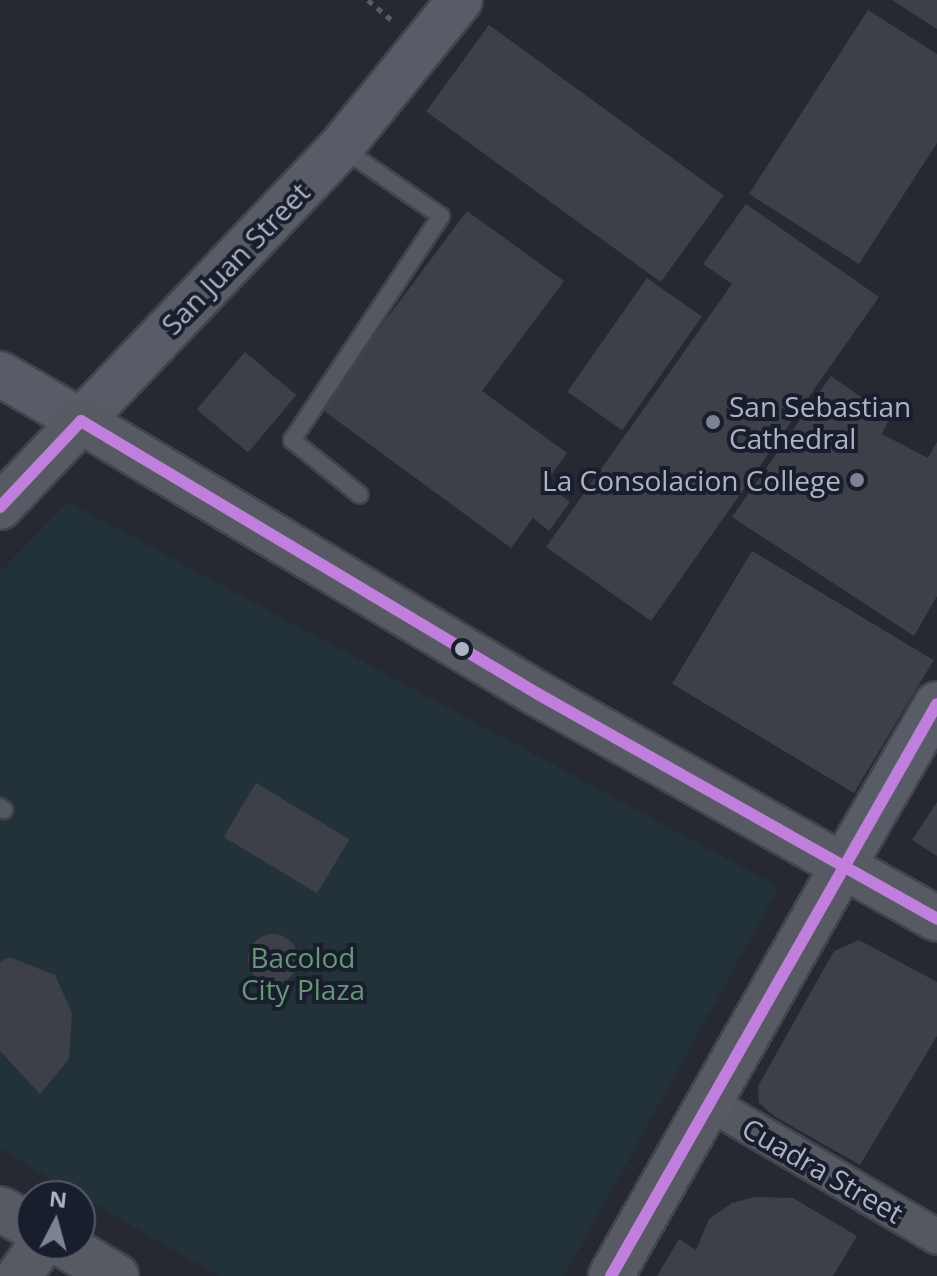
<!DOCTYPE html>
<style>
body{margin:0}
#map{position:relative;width:937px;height:1276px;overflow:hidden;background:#262932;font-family:"Open Sans",sans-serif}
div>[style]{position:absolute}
.green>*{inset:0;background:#233238}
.building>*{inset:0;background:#3d4049;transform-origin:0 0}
.round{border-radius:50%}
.path>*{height:5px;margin-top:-2.5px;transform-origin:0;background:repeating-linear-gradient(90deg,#585c64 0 6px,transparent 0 12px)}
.roads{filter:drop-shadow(2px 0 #42444b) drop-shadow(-2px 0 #42444b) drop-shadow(0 2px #42444b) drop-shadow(0 -2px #42444b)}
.lane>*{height:16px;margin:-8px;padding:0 8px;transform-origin:8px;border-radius:8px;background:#545860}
.street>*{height:34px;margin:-17px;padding:0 17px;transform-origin:17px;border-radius:17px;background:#545860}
.secondary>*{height:44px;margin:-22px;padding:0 22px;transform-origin:22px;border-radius:22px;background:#585c66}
.primary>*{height:44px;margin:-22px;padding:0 22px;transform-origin:22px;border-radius:22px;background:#575963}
.bus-1>*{height:12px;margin:-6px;padding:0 6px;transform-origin:6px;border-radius:6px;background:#c07fdc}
.dots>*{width:22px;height:22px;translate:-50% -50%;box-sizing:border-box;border:4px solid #191e2d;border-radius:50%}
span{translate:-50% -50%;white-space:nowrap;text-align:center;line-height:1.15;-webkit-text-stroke:8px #191e2d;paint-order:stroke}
.street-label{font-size:28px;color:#adb3c5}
.poi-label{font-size:28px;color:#adb3c5}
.left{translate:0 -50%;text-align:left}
.right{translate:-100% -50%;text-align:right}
.park-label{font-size:28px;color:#659676}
.north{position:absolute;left:16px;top:1180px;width:80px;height:80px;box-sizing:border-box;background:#191e2d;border:2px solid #545a6a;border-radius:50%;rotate:6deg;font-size:22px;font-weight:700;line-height:32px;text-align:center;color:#adb3c5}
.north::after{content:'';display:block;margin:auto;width:28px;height:36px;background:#7e8392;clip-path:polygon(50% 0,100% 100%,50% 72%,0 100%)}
</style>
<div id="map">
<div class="green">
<div style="clip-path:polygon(68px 502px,779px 887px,564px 1276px,218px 1276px,0 1149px,0 572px)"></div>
</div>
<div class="building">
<div style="clip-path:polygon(892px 0,937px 0,937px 29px)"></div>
<div style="clip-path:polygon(868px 10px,937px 54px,937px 143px,859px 264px,749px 194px)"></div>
<div style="left:489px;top:25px;width:290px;height:107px;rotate:36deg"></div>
<div style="clip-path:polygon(746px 204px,879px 297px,651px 621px,546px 547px,732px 284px,703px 264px)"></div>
<div style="clip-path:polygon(467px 211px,564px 281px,482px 391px,567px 453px,545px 483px,570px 502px,549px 531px,533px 518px,511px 548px,320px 408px)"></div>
<div style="left:647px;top:278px;width:67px;height:139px;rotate:35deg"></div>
<div style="left:245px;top:352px;width:67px;height:75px;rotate:40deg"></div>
<div style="clip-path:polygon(831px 376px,890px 417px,882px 434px,928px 458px,937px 442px,937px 596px,914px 636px,732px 517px)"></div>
<div style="left:752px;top:551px;width:212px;height:155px;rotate:31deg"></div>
<div style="left:256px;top:783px;width:109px;height:63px;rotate:31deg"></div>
<div style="clip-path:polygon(937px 802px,937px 856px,912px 840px)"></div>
<div class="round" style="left:248px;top:934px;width:50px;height:50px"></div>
<div style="clip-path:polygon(859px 940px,937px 982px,937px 1036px,860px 1165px,774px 1116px,759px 1103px,758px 1086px,834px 951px)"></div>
<div style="clip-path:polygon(9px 957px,55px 975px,72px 1013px,69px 1059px,40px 1094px,0 1051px,0 962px)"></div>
<div style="clip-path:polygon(755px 1197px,793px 1198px,857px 1236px,833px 1276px,657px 1276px,679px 1239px,696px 1250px,709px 1219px,732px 1203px)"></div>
</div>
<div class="path">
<div style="left:368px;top:0;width:35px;rotate:40deg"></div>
</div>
<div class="roads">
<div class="lane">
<div style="left:342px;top:148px;width:120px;rotate:34.5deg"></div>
<div style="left:441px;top:216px;width:269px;rotate:123.6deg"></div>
<div style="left:292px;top:440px;width:87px;rotate:39deg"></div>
<div style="left:0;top:807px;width:5px;rotate:37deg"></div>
</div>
<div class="street">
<div style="left:709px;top:1103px;width:264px;rotate:30.4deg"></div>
</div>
<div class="secondary">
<div style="left:0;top:374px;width:94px;rotate:30.1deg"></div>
<div style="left:81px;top:421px;width:378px;rotate:-46.5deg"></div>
<div style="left:341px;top:147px;width:189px;rotate:-51deg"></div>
<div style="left:843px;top:866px;width:187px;rotate:-59.9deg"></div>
</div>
<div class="primary">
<div style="left:0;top:507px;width:118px;rotate:-46.7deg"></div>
<div style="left:81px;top:421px;width:532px;rotate:30.85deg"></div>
<div style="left:538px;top:694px;width:458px;rotate:29.4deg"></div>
<div style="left:0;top:1209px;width:37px;rotate:29deg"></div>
<div style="left:62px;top:1244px;width:63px;rotate:30.7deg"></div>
<div style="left:19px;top:1276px;width:39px;rotate:-55deg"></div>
<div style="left:611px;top:1276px;width:471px;rotate:-60.5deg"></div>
</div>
</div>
<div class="bus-1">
<div style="left:0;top:507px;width:118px;rotate:-46.7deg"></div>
<div style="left:81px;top:421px;width:532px;rotate:30.85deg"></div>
<div style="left:538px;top:694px;width:458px;rotate:29.4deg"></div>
<div style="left:611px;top:1276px;width:658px;rotate:-60.32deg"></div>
</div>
<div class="dots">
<div style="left:713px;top:422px;background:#7e8392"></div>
<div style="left:857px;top:480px;background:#7e8392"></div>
<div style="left:462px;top:649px;background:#adb3c5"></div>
</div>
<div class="street-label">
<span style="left:235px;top:258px;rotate:-46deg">San Juan Street</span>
<span style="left:823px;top:1170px;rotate:30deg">Cuadra Street</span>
</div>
<div class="poi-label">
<span class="left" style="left:729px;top:422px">San Sebastian<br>Cathedral</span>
<span class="right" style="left:841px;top:480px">La Consolacion College</span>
</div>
<div class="park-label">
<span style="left:303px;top:973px">Bacolod<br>City Plaza</span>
</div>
<div class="north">N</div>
</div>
